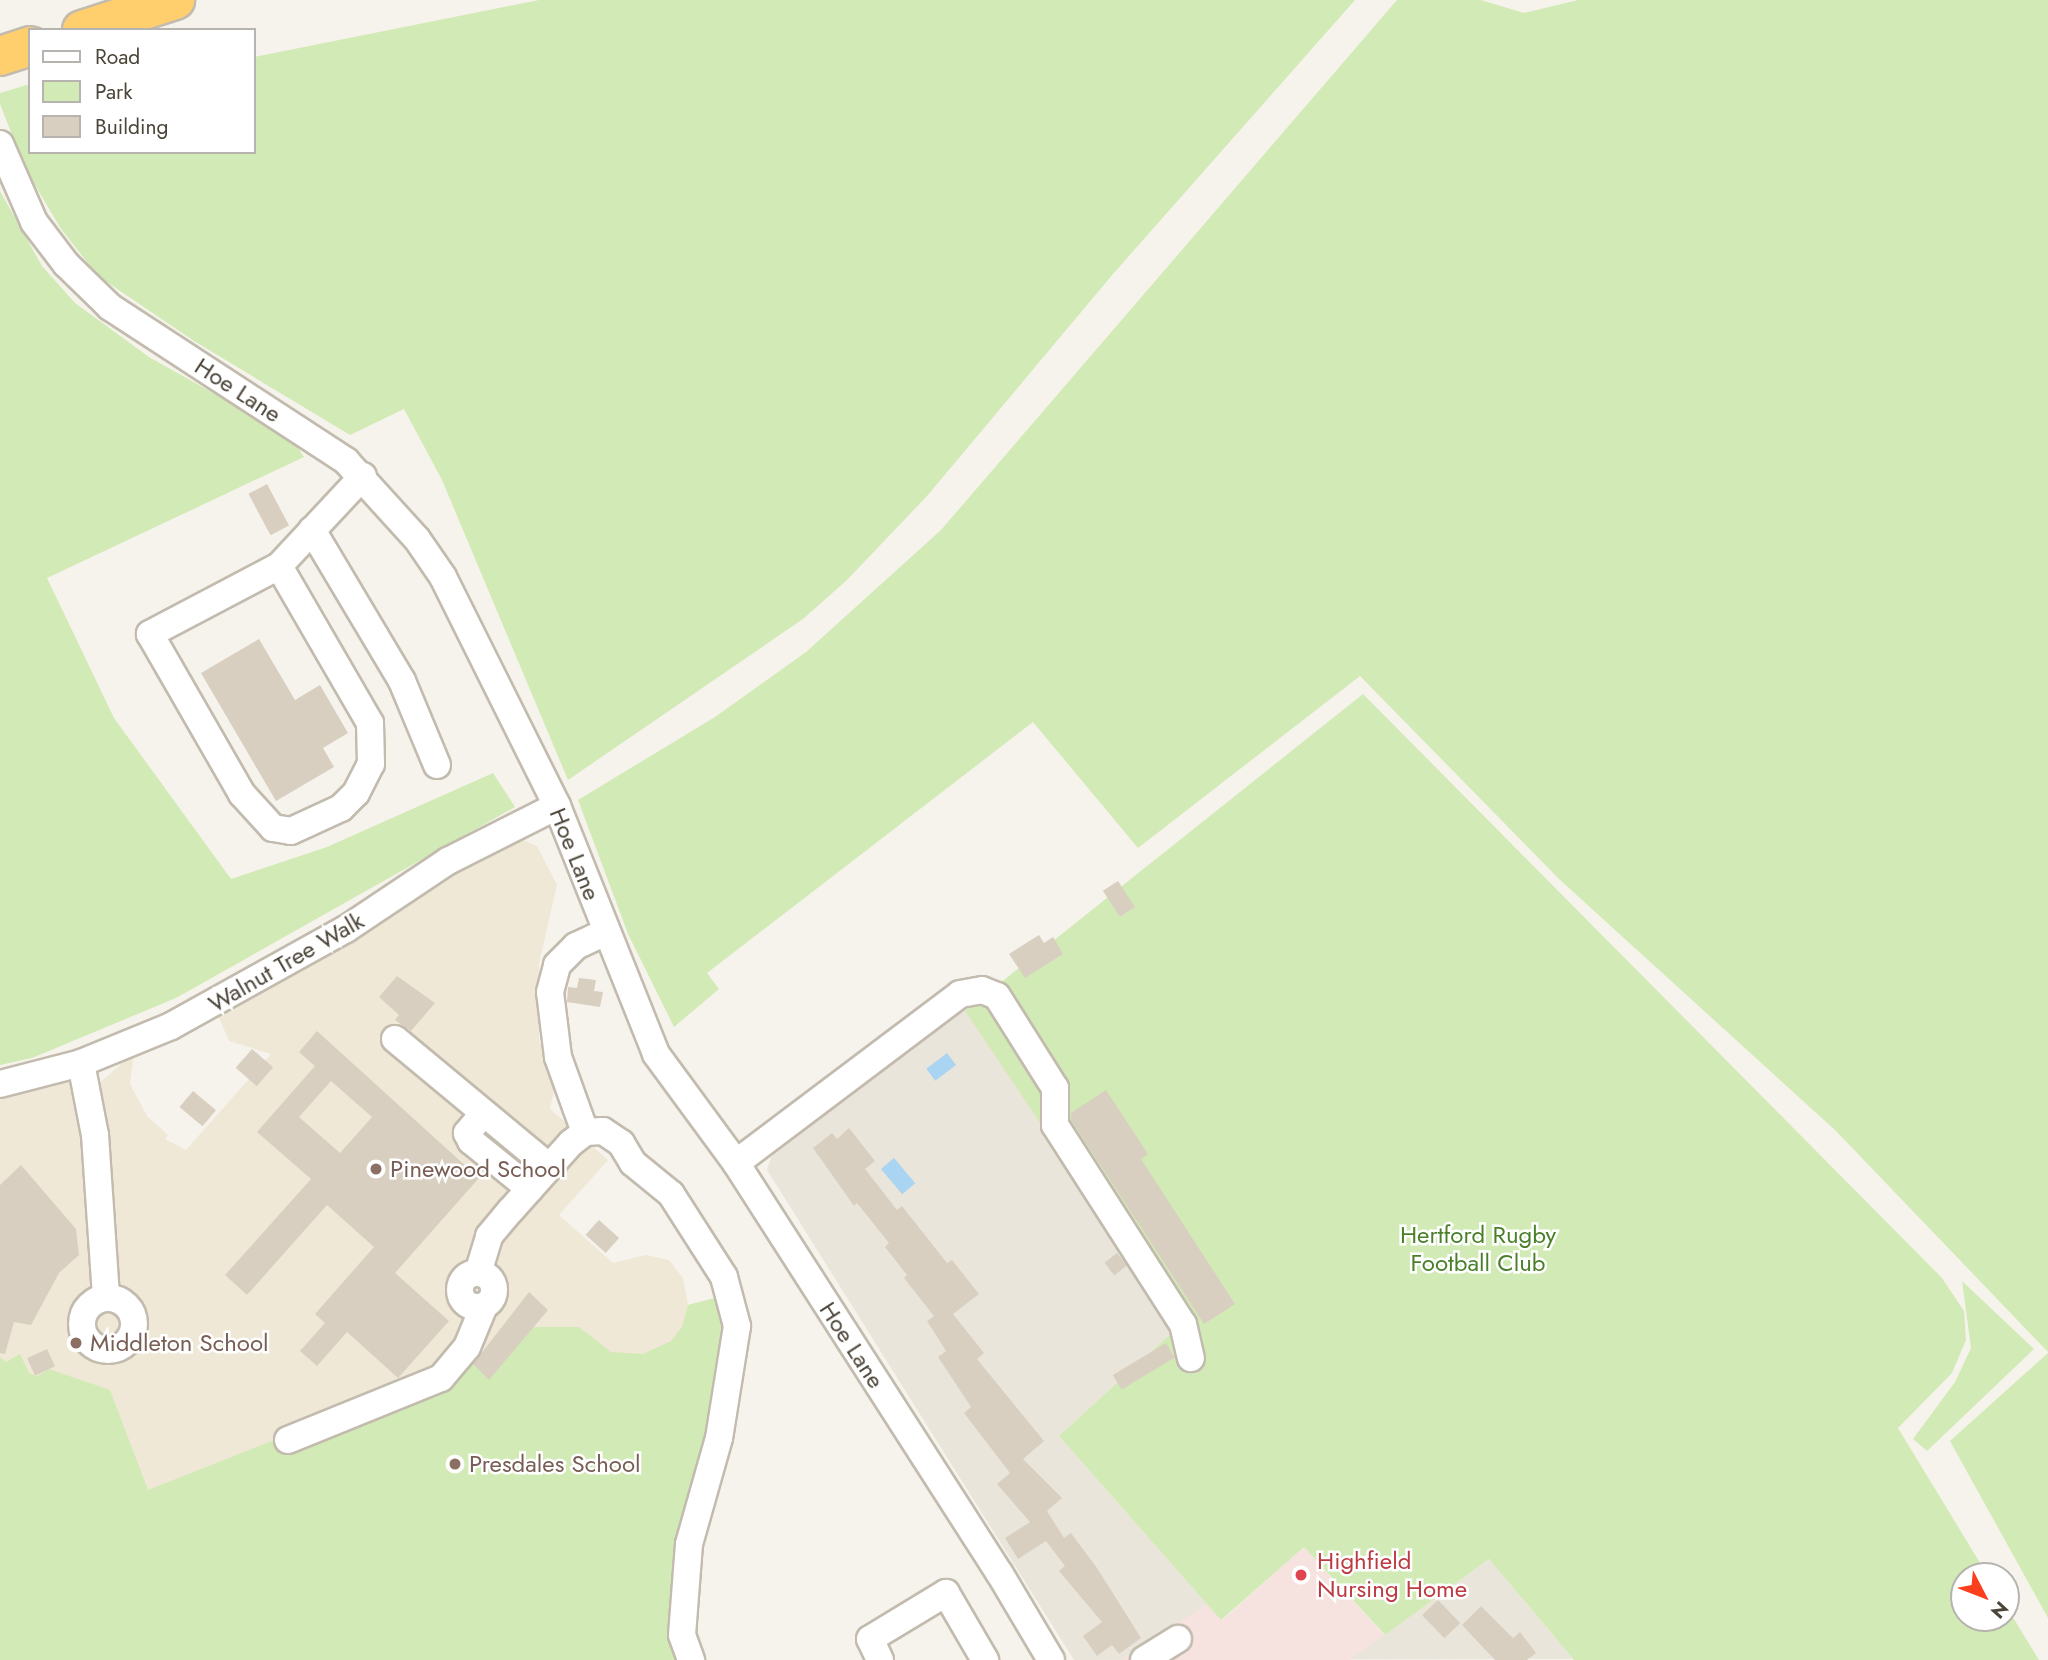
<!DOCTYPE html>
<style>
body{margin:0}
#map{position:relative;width:2048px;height:1660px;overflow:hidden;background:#f6f3ec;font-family:Jost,sans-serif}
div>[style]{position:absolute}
.residential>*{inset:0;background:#eae5da}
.education>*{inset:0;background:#efe8d6}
.medical>*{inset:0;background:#f6e3e0}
.green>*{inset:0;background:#d2eab5}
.water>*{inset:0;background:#a9d4f2;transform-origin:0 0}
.building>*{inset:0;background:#d8cfc1;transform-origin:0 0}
.roads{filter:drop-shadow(2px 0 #c2bbae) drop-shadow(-2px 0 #c2bbae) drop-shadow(0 2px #c2bbae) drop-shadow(0 -2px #c2bbae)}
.minor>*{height:26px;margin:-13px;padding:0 13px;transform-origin:13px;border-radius:13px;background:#fff}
.minor>.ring{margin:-13px;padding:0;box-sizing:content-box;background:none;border:26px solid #fff;border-radius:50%}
.highway>*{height:38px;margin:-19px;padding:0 19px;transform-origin:19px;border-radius:19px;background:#ffcf6e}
.dots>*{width:19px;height:19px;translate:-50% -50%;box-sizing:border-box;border:4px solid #fff;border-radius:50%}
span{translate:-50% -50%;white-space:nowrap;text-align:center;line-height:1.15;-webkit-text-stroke:5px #fff;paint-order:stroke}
.street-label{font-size:24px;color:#4b4439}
.education-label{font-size:24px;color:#785e54}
.left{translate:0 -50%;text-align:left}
.park-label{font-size:24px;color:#4a7f2a}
.health-label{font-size:24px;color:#be3a42}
.legend{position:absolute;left:28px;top:28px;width:228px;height:126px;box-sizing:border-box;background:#fff;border:2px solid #b7b4b0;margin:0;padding:9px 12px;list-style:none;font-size:21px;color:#4b4439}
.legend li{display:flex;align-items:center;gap:14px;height:35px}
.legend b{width:35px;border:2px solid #b7b4b0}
.north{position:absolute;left:1950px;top:1562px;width:70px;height:70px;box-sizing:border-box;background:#fff;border:2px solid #b7b4b0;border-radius:50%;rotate:132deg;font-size:19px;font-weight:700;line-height:28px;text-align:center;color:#4b4439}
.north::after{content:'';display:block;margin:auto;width:24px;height:32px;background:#fc3f1d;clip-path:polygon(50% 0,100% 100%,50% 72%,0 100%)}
</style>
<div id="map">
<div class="residential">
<div style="clip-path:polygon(965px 1011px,1177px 1328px,1059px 1436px,1221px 1620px,1385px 1635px,1489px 1559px,1573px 1659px,1074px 1660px,767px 1170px,771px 1157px,951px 1015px)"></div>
</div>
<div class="education">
<div style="clip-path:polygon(514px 836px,537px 846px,557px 885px,539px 964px,539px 1040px,555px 1085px,550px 1109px,608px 1160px,559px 1215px,613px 1263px,646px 1255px,669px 1260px,683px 1278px,688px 1305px,719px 1297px,705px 1444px,676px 1541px,672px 1602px,0 1660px,0 1092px,63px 1076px,78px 1091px,92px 1089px,134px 1053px,130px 1084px,147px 1116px,168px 1135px,165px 1139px,186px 1150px,271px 1054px,229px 1041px,214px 1006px)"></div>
</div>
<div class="medical">
<div style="clip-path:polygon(1304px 1547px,1384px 1635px,1349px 1660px,1122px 1660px,1207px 1604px,1222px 1620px)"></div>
</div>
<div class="green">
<div style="clip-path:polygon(539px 0,1355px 0,1113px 274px,927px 496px,847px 580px,803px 619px,568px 780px,442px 480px,404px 409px,350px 435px,194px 341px,98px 276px,61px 229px,25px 168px,0 104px,0 93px,30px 84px,30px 152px,254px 152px,254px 57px)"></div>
<div style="clip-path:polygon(1397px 0,1481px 0,1524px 13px,1578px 0,2048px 0,2048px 1352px,1835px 1130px,1559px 879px,1360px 676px,1138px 848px,1033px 722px,707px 973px,719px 989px,674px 1027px,628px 934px,578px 800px,715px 717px,806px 652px,941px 530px)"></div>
<div style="clip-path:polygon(0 191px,42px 266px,75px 303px,149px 357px,272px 426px,296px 445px,304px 457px,47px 578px,114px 718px,231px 879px,327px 847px,493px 773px,515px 807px,176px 998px,32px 1058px,0 1065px)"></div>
<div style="clip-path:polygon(1363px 694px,1942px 1278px,1964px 1311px,1966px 1340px,1952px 1373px,1898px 1428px,1988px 1576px,1964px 1576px,1964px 1618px,2006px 1618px,2006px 1606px,2039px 1660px,1574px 1660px,1489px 1559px,1385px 1635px,1304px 1547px,1221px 1620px,1059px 1436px,1177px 1328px,965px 1011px)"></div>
<div style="clip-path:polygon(1962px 1281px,2034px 1349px,1927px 1451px,1913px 1439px,1955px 1382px,1971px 1348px)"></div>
<div style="clip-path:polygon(719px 1297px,726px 1327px,705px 1444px,689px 1489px,672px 1566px,672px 1602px,680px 1660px,0 1660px,0 1357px,6px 1362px,20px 1354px,29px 1373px,37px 1376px,49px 1369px,110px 1390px,148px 1490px,428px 1379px,463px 1349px,483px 1366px,517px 1327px,579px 1327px,611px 1352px,643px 1354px,671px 1341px,682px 1327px,688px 1305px)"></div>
<div style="clip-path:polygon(2048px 1353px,2048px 1618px,1950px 1441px)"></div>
</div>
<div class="water">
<div style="left:947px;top:1053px;width:15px;height:26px;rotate:53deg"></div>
<div style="left:894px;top:1158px;width:33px;height:17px;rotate:50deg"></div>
</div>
<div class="building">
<div style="left:267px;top:484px;width:47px;height:21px;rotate:62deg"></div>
<div style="clip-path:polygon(259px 639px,295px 700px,320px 685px,348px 733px,323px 748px,334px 767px,276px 801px,201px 673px)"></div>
<div style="left:1118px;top:881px;width:31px;height:18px;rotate:57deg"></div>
<div style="clip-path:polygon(1039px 935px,1044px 943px,1053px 937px,1063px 954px,1025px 978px,1009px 954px)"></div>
<div style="clip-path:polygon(397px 976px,435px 1003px,411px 1031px,395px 1020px,399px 1015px,379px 997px)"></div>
<div style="clip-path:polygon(579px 978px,596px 980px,594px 991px,603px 992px,600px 1007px,567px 1002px,568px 987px,577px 988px)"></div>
<div style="clip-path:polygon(evenodd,317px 1031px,479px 1178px,395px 1273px,449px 1321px,398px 1378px,347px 1332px,317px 1366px,300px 1351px,325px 1323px,315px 1314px,374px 1247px,327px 1205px,247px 1295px,225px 1275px,311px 1179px,257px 1132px,315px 1066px,299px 1052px,317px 1031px,331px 1081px,372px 1117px,340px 1153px,299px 1117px,331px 1081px)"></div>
<div style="left:252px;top:1049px;width:28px;height:25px;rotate:41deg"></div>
<div style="clip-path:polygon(1106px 1090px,1148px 1154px,1141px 1159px,1235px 1304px,1204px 1324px,1071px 1120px,1071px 1113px)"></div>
<div style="left:193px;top:1091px;width:30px;height:21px;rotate:40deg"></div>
<div style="clip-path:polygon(849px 1128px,875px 1161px,865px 1169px,897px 1210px,902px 1206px,947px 1263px,952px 1260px,979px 1294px,953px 1314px,984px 1353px,977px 1359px,1044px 1441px,1023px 1459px,1062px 1498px,1047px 1511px,1064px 1538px,1071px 1533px,1097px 1568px,1141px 1638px,1119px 1654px,1112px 1645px,1097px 1656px,1083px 1636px,1102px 1622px,1059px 1571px,1065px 1566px,1046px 1541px,1018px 1559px,1005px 1538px,1030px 1522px,997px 1484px,1010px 1473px,964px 1413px,971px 1407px,938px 1357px,946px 1351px,927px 1321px,934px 1316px,904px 1278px,907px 1275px,885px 1247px,889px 1243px,857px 1203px,854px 1206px,813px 1148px,832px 1133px,837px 1139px)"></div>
<div style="clip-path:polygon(21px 1165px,76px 1229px,79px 1255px,59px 1273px,31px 1325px,14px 1322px,5px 1354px,0 1353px,0 1185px)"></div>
<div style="left:599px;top:1220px;width:27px;height:20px;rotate:42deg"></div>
<div style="left:1117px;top:1253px;width:16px;height:16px;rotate:52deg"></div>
<div style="clip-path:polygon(529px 1292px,548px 1310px,489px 1380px,473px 1364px)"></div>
<div style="left:1166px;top:1343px;width:17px;height:62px;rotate:59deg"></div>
<div style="left:47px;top:1349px;width:19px;height:22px;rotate:65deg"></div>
<div style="left:1438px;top:1600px;width:32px;height:22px;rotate:46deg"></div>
<div style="clip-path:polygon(1481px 1606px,1513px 1638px,1520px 1632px,1536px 1653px,1527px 1660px,1495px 1660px,1462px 1625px)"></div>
</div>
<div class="roads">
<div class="minor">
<div style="left:0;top:144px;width:85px;rotate:66.4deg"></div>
<div style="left:34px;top:222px;width:53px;rotate:52.7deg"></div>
<div style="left:66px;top:264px;width:62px;rotate:44.3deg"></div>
<div style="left:110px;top:307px;width:282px;rotate:33.1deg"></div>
<div style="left:346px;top:461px;width:105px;rotate:47.7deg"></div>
<div style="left:417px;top:539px;width:46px;rotate:55.6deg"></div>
<div style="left:443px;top:577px;width:256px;rotate:63.5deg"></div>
<div style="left:557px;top:806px;width:267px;rotate:68.2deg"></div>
<div style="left:656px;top:1054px;width:135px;rotate:53.7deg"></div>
<div style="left:736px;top:1163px;width:488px;rotate:57.3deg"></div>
<div style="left:1000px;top:1574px;width:100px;rotate:59.3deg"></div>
<div style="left:312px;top:530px;width:176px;rotate:59.2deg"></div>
<div style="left:402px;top:681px;width:91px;rotate:67.4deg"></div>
<div style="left:279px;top:566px;width:146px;rotate:152.2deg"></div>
<div style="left:150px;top:634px;width:185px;rotate:60.1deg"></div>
<div style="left:242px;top:794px;width:46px;rotate:47.6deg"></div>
<div style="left:273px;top:828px;width:18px;rotate:9deg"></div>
<div style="left:291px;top:831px;width:55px;rotate:-24.7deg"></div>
<div style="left:341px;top:808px;width:21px;rotate:-45deg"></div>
<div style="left:356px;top:793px;width:33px;rotate:-63deg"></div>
<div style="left:371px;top:764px;width:41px;rotate:-91.4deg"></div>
<div style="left:370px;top:723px;width:181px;rotate:-120.1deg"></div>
<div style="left:279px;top:566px;width:123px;rotate:-47deg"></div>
<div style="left:395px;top:1039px;width:200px;rotate:39.7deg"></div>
<div style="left:81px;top:1063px;width:73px;rotate:79deg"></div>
<div style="left:95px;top:1135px;width:163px;rotate:86.1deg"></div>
<div style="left:0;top:1084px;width:84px;rotate:-14.5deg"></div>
<div style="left:81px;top:1063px;width:97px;rotate:-22.3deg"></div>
<div style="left:171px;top:1026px;width:200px;rotate:-29deg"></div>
<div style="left:346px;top:929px;width:123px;rotate:-33.7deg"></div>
<div style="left:448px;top:861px;width:122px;rotate:-26.8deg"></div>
<div style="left:483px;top:1114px;width:25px;rotate:130deg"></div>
<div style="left:467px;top:1133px;width:9px;rotate:63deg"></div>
<div style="left:471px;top:1141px;width:76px;rotate:39.1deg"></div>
<div style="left:585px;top:1132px;width:80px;rotate:-109.8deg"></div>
<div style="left:558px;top:1057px;width:65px;rotate:-97deg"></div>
<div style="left:550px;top:992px;width:28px;rotate:-75deg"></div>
<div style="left:557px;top:965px;width:27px;rotate:-45deg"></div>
<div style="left:576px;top:946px;width:33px;rotate:-25deg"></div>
<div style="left:736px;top:1163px;width:281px;rotate:-37deg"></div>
<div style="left:960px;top:994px;width:22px;rotate:-10deg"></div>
<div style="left:982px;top:990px;width:16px;rotate:22deg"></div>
<div style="left:997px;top:996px;width:109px;rotate:57.8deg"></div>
<div style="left:1055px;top:1088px;width:37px;rotate:90deg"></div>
<div style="left:1055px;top:1125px;width:237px;rotate:57.3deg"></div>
<div style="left:1183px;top:1324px;width:35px;rotate:77deg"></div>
<div class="ring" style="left:460px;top:1273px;width:8px;height:8px"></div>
<div style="left:478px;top:1273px;width:39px;rotate:-73deg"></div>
<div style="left:489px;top:1236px;width:34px;rotate:-50deg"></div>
<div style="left:511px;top:1210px;width:90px;rotate:-48.2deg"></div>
<div style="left:571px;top:1143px;width:18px;rotate:-38deg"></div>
<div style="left:585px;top:1132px;width:18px;rotate:-3deg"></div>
<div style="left:603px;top:1131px;width:22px;rotate:34deg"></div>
<div style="left:621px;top:1143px;width:23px;rotate:59deg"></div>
<div style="left:633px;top:1163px;width:49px;rotate:39.2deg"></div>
<div style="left:671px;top:1194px;width:98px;rotate:57.4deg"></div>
<div style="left:724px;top:1277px;width:51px;rotate:75.1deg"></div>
<div style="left:737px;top:1326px;width:113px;rotate:99.1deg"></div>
<div style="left:719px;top:1438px;width:110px;rotate:105.8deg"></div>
<div style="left:689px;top:1544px;width:91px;rotate:94.4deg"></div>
<div style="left:682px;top:1635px;width:27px;rotate:70deg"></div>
<div class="ring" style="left:82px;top:1298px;width:26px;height:26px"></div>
<div style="left:288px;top:1440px;width:165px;rotate:-22.1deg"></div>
<div style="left:441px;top:1378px;width:40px;rotate:-50deg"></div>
<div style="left:467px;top:1347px;width:44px;rotate:-67.5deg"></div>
<div style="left:880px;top:1660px;width:23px;rotate:-115deg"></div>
<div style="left:870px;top:1639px;width:89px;rotate:-31.2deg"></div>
<div style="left:946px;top:1593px;width:78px;rotate:59.8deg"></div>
<div style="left:1144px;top:1660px;width:40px;rotate:-32deg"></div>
</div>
<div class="highway">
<div style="left:82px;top:30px;width:98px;rotate:-17.9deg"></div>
<div style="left:0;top:56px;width:32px;rotate:-18deg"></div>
</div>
</div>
<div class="dots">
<div style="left:376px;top:1169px;background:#8d6e63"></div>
<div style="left:76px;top:1343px;background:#8d6e63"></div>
<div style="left:455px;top:1464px;background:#8d6e63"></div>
<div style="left:1301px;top:1575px;background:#e0444e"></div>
</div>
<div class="street-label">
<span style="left:238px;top:390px;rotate:33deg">Hoe Lane</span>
<span style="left:575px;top:854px;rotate:68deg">Hoe Lane</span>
<span style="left:286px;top:962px;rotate:-30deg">Walnut Tree Walk</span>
<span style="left:852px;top:1345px;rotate:57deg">Hoe Lane</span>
</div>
<div class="education-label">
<span class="left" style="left:390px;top:1169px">Pinewood School</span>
<span class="left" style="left:90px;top:1343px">Middleton School</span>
<span class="left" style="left:469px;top:1464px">Presdales School</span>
</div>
<div class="park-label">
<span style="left:1478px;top:1249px">Hertford Rugby<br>Football Club</span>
</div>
<div class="health-label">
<span class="left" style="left:1317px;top:1575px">Highfield<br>Nursing Home</span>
</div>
<ul class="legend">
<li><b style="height:9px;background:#fff"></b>Road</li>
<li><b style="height:19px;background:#d2eab5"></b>Park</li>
<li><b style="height:19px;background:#d8cfc1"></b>Building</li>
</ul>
<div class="north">N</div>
</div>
